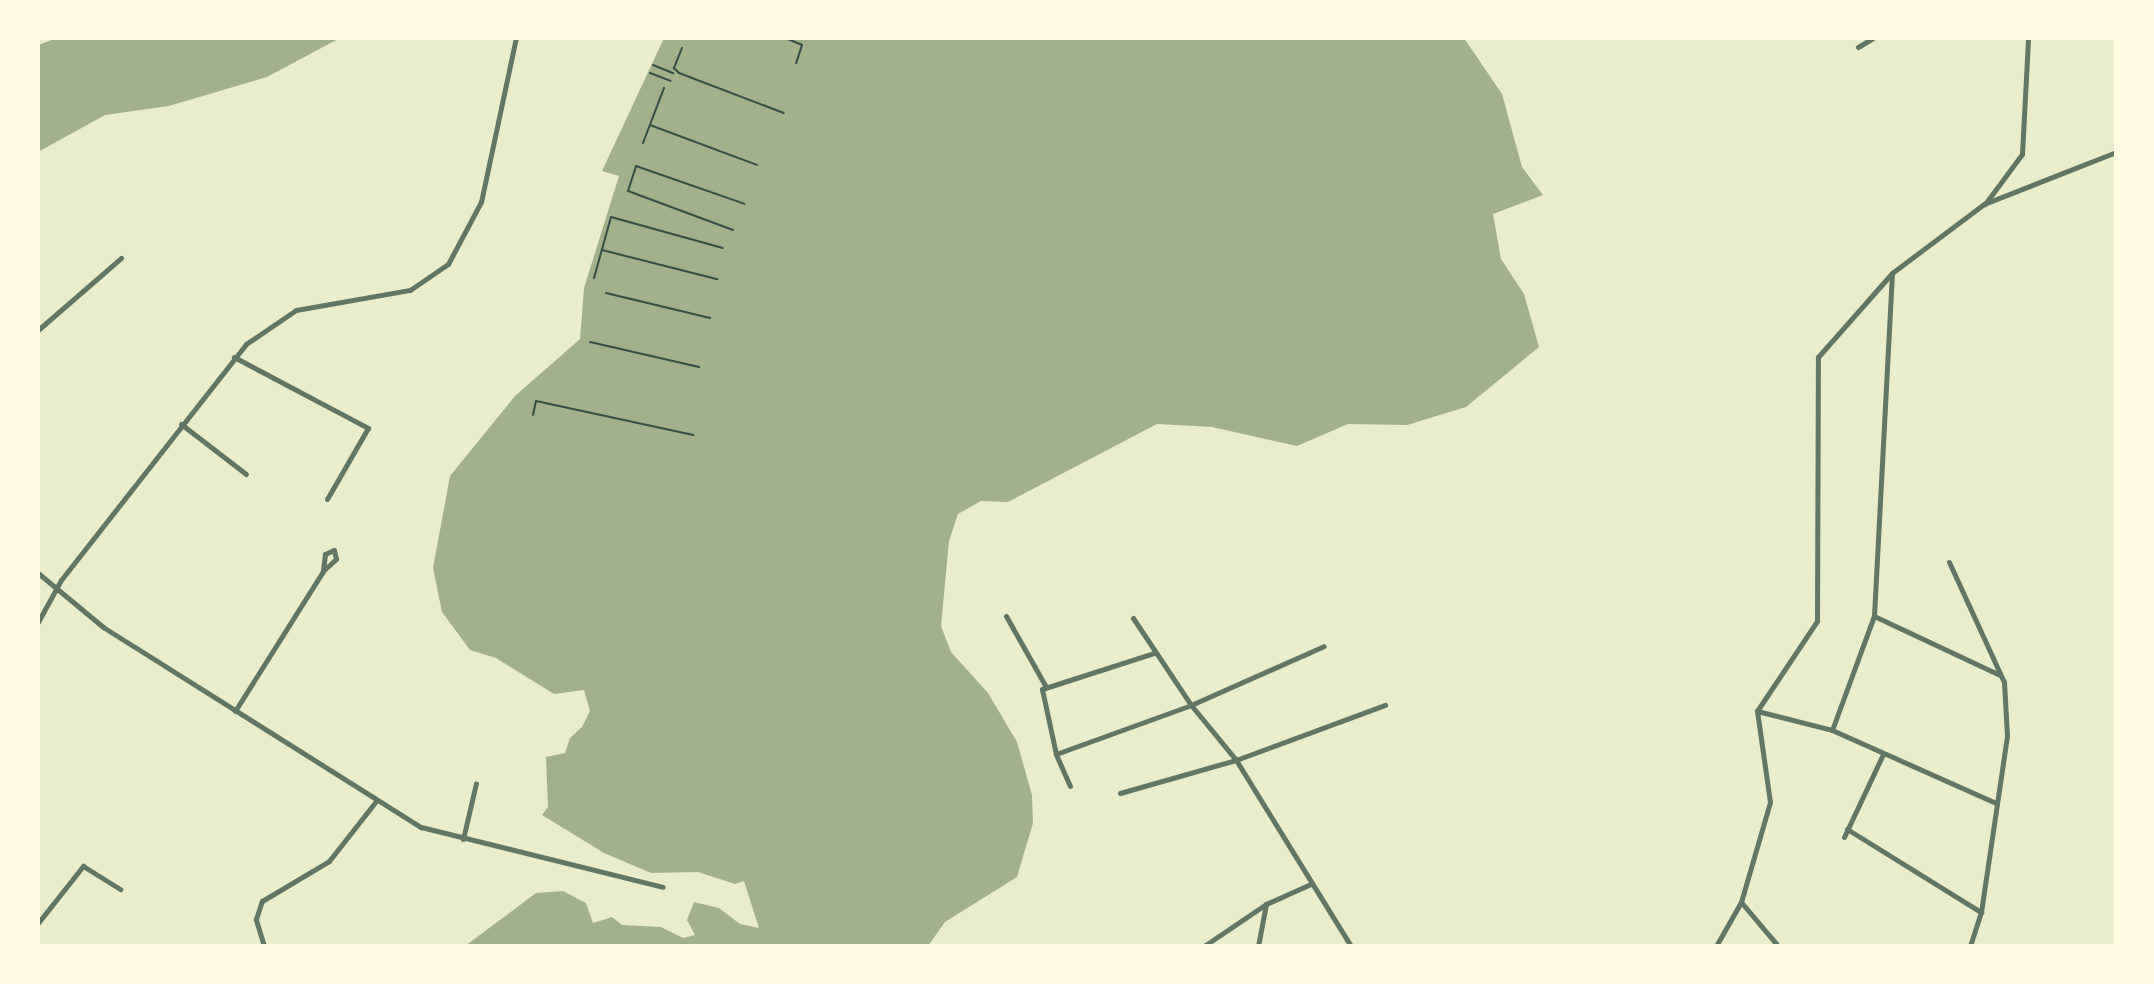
<!DOCTYPE html>
<style>
body{margin:0}
#map{position:relative;width:2154px;height:984px;overflow:hidden;background:#e9edc9;font-family:"Exo 2",sans-serif}
div>[style]{position:absolute}
.water>*{inset:0;background:#a3b18a}
.path>*{height:2px;margin:-1px;padding:0 1px;transform-origin:1px;border-radius:1px;background:#344e41}
.minor>*{height:5px;margin:-2.5px;padding:0 2.5px;transform-origin:2.5px;border-radius:2.5px;background:#617663}
span{translate:-50% -50%;white-space:nowrap;text-align:center;line-height:1.15;-webkit-text-stroke:7px #fefae0;paint-order:stroke}
.frame{position:absolute;inset:0;border:40px solid #fefae0;pointer-events:none}
</style>
<div id="map">
<div class="water">
<div style="clip-path:polygon(57px 38px,340px 38px,267px 77px,169px 106px,105px 115px,38px 152px,38px 45px)"></div>
<div style="clip-path:polygon(664px 38px,1464px 38px,1502px 94px,1522px 167px,1543px 195px,1493px 214px,1501px 259px,1524px 294px,1539px 347px,1466px 407px,1407px 425px,1348px 424px,1297px 446px,1212px 427px,1157px 424px,1008px 502px,981px 501px,958px 514px,949px 541px,941px 626px,951px 652px,988px 693px,1017px 742px,1032px 795px,1033px 823px,1017px 877px,945px 922px,928px 946px,465px 946px,536px 893px,563px 891px,586px 903px,593px 923px,612px 917px,622px 925px,661px 927px,683px 938px,695px 935px,687px 920px,694px 902px,719px 908px,740px 924px,759px 928px,744px 881px,735px 884px,698px 872px,651px 873px,604px 853px,542px 815px,548px 807px,546px 757px,565px 753px,570px 738px,582px 727px,590px 711px,584px 690px,554px 694px,496px 658px,470px 650px,442px 612px,433px 568px,450px 476px,515px 396px,580px 339px,584px 288px,619px 176px,602px 171px)"></div>
</div>
<div class="path">
<div style="left:785px;top:38px;width:18px;rotate:22deg"></div>
<div style="left:802px;top:45px;width:19px;rotate:108deg"></div>
<div style="left:682px;top:48px;width:22px;rotate:112deg"></div>
<div style="left:674px;top:68px;width:7px;rotate:45deg"></div>
<div style="left:679px;top:73px;width:112px;rotate:20.9deg"></div>
<div style="left:653px;top:65px;width:22px;rotate:22deg"></div>
<div style="left:650px;top:73px;width:22px;rotate:21deg"></div>
<div style="left:650px;top:125px;width:114px;rotate:20.5deg"></div>
<div style="left:643px;top:143px;width:59px;rotate:-69.1deg"></div>
<div style="left:733px;top:230px;width:112px;rotate:-159.6deg"></div>
<div style="left:628px;top:191px;width:26px;rotate:-72deg"></div>
<div style="left:636px;top:166px;width:115px;rotate:19.2deg"></div>
<div style="left:602px;top:250px;width:119px;rotate:14.2deg"></div>
<div style="left:594px;top:278px;width:63px;rotate:-74.4deg"></div>
<div style="left:611px;top:217px;width:116px;rotate:15.5deg"></div>
<div style="left:606px;top:293px;width:107px;rotate:13.5deg"></div>
<div style="left:590px;top:342px;width:112px;rotate:12.9deg"></div>
<div style="left:533px;top:415px;width:14px;rotate:-78deg"></div>
<div style="left:536px;top:401px;width:161px;rotate:12.2deg"></div>
</div>
<div class="minor">
<div style="left:1858px;top:47px;width:17px;rotate:-31deg"></div>
<div style="left:1985px;top:204px;width:62px;rotate:-53.5deg"></div>
<div style="left:2022px;top:154px;width:116px;rotate:-87deg"></div>
<div style="left:38px;top:330px;width:110px;rotate:-40.9deg"></div>
<div style="left:234px;top:357px;width:152px;rotate:27.9deg"></div>
<div style="left:368px;top:428px;width:82px;rotate:120deg"></div>
<div style="left:181px;top:424px;width:82px;rotate:37.6deg"></div>
<div style="left:1949px;top:562px;width:132px;rotate:65.4deg"></div>
<div style="left:2004px;top:682px;width:54px;rotate:86.8deg"></div>
<div style="left:2007px;top:736px;width:178px;rotate:98.4deg"></div>
<div style="left:1981px;top:912px;width:36px;rotate:108deg"></div>
<div style="left:38px;top:573px;width:85px;rotate:39.7deg"></div>
<div style="left:103px;top:627px;width:376px;rotate:32.2deg"></div>
<div style="left:421px;top:827px;width:249px;rotate:13.9deg"></div>
<div style="left:1006px;top:616px;width:81px;rotate:60.6deg"></div>
<div style="left:1874px;top:616px;width:139px;rotate:25.1deg"></div>
<div style="left:1133px;top:618px;width:105px;rotate:56.3deg"></div>
<div style="left:1191px;top:705px;width:71px;rotate:50.7deg"></div>
<div style="left:1236px;top:760px;width:219px;rotate:58.3deg"></div>
<div style="left:38px;top:622px;width:48px;rotate:-61.3deg"></div>
<div style="left:61px;top:580px;width:300px;rotate:-51.9deg"></div>
<div style="left:246px;top:344px;width:60px;rotate:-34.2deg"></div>
<div style="left:296px;top:310px;width:116px;rotate:-10deg"></div>
<div style="left:410px;top:290px;width:46px;rotate:-34.4deg"></div>
<div style="left:448px;top:264px;width:70px;rotate:-62deg"></div>
<div style="left:481px;top:202px;width:168px;rotate:-78deg"></div>
<div style="left:235px;top:711px;width:165px;rotate:-57.8deg"></div>
<div style="left:323px;top:571px;width:18px;rotate:-43deg"></div>
<div style="left:336px;top:559px;width:9px;rotate:-103deg"></div>
<div style="left:334px;top:550px;width:10px;rotate:156deg"></div>
<div style="left:325px;top:554px;width:17px;rotate:97deg"></div>
<div style="left:1757px;top:711px;width:77px;rotate:14.2deg"></div>
<div style="left:1832px;top:730px;width:180px;rotate:24deg"></div>
<div style="left:1832px;top:730px;width:121px;rotate:-69.8deg"></div>
<div style="left:1874px;top:616px;width:342px;rotate:-87deg"></div>
<div style="left:1056px;top:754px;width:144px;rotate:-19.9deg"></div>
<div style="left:1191px;top:705px;width:145px;rotate:-23.9deg"></div>
<div style="left:1070px;top:786px;width:35px;rotate:-114deg"></div>
<div style="left:1056px;top:754px;width:66px;rotate:-102.2deg"></div>
<div style="left:1042px;top:689px;width:118px;rotate:-17.8deg"></div>
<div style="left:1120px;top:793px;width:121px;rotate:-15.9deg"></div>
<div style="left:1236px;top:760px;width:159px;rotate:-20.3deg"></div>
<div style="left:1847px;top:829px;width:158px;rotate:31.8deg"></div>
<div style="left:1844px;top:837px;width:92px;rotate:-64.8deg"></div>
<div style="left:463px;top:839px;width:57px;rotate:-76.9deg"></div>
<div style="left:1741px;top:902px;width:57px;rotate:49.9deg"></div>
<div style="left:38px;top:923px;width:73px;rotate:-51.7deg"></div>
<div style="left:83px;top:866px;width:44px;rotate:31.9deg"></div>
<div style="left:264px;top:946px;width:28px;rotate:-107deg"></div>
<div style="left:256px;top:919px;width:19px;rotate:-72deg"></div>
<div style="left:262px;top:901px;width:78px;rotate:-30.8deg"></div>
<div style="left:329px;top:861px;width:76px;rotate:-51.9deg"></div>
<div style="left:1204px;top:946px;width:75px;rotate:-34.1deg"></div>
<div style="left:1266px;top:904px;width:49px;rotate:-24deg"></div>
<div style="left:1258px;top:946px;width:43px;rotate:-79.2deg"></div>
<div style="left:1716px;top:946px;width:51px;rotate:-60.4deg"></div>
<div style="left:1741px;top:902px;width:104px;rotate:-73.8deg"></div>
<div style="left:1770px;top:802px;width:92px;rotate:-98.1deg"></div>
<div style="left:1757px;top:711px;width:108px;rotate:-56.3deg"></div>
<div style="left:1817px;top:621px;width:264px;rotate:-89.8deg"></div>
<div style="left:1818px;top:357px;width:112px;rotate:-48.6deg"></div>
<div style="left:1892px;top:273px;width:115px;rotate:-36.9deg"></div>
<div style="left:1984px;top:204px;width:142px;rotate:-21.5deg"></div>
</div>
<div class="frame"></div>
</div>
